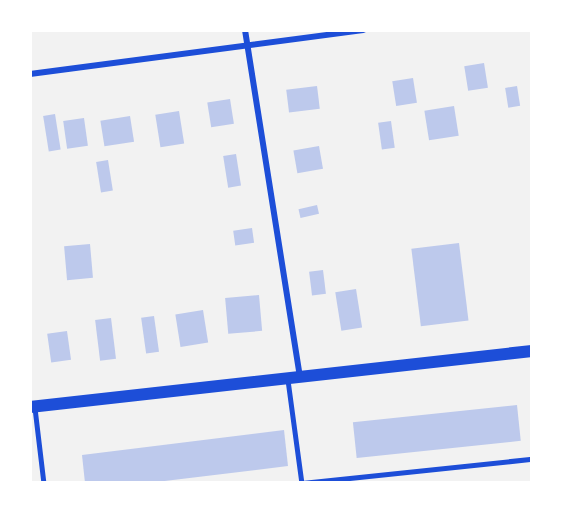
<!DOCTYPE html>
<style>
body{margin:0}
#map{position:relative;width:562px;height:513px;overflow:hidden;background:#f2f2f2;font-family:"Noto Sans",sans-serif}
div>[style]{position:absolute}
.building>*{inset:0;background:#bdc9ec;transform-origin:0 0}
.service>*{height:4.5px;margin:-2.25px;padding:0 2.25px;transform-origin:2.25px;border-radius:2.25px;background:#1d4ed8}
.minor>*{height:6px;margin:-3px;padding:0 3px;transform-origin:3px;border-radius:3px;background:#1d4ed8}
.secondary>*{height:12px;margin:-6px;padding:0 6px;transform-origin:6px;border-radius:6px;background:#1d4ed8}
span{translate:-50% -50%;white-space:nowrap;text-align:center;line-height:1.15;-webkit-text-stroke:4.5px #fff;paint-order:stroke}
.frame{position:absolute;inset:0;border:32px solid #fff;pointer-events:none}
</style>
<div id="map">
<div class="building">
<div style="left:484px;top:63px;width:25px;height:20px;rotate:81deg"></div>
<div style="left:413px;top:78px;width:25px;height:21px;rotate:81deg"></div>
<div style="left:317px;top:86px;width:23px;height:31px;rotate:83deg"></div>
<div style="left:517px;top:86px;width:20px;height:12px;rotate:81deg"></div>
<div style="left:230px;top:99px;width:25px;height:23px;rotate:81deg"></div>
<div style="left:454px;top:106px;width:30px;height:30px;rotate:81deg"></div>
<div style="left:179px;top:111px;width:33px;height:24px;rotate:81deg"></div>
<div style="left:55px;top:114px;width:36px;height:12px;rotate:81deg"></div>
<div style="left:130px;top:116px;width:26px;height:30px;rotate:81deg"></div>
<div style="left:84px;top:118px;width:28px;height:21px;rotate:82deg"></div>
<div style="left:391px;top:121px;width:27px;height:13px;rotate:82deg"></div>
<div style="left:319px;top:146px;width:23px;height:26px;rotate:80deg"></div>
<div style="left:236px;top:154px;width:32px;height:13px;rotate:81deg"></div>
<div style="left:108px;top:160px;width:31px;height:12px;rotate:81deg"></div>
<div style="left:317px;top:205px;width:9px;height:19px;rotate:77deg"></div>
<div style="left:252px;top:228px;width:15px;height:19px;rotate:82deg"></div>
<div style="left:459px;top:243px;width:78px;height:48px;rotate:83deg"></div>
<div style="left:90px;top:244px;width:34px;height:26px;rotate:85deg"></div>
<div style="left:323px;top:270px;width:24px;height:14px;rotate:83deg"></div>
<div style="left:356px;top:289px;width:39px;height:21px;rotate:81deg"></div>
<div style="left:259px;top:295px;width:36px;height:34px;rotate:85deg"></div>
<div style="left:203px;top:310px;width:33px;height:28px;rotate:81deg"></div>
<div style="left:154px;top:316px;width:36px;height:13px;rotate:82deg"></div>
<div style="left:111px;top:318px;width:41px;height:16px;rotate:83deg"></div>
<div style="left:67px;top:331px;width:29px;height:20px;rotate:82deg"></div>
<div style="left:517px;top:405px;width:36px;height:165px;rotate:84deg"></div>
<div style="clip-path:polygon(284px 430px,288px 466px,148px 483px,85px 483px,82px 455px)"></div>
</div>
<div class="service">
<div style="left:288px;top:380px;width:104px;rotate:82.3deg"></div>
<div style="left:35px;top:408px;width:76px;rotate:83.2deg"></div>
<div style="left:302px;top:483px;width:231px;rotate:-6deg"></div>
</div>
<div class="minor">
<div style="left:245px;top:30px;width:353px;rotate:81deg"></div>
<div style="left:30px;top:74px;width:336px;rotate:-7.5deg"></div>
</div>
<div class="secondary">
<div style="left:30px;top:407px;width:505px;rotate:-6.37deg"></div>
</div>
<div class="frame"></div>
</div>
